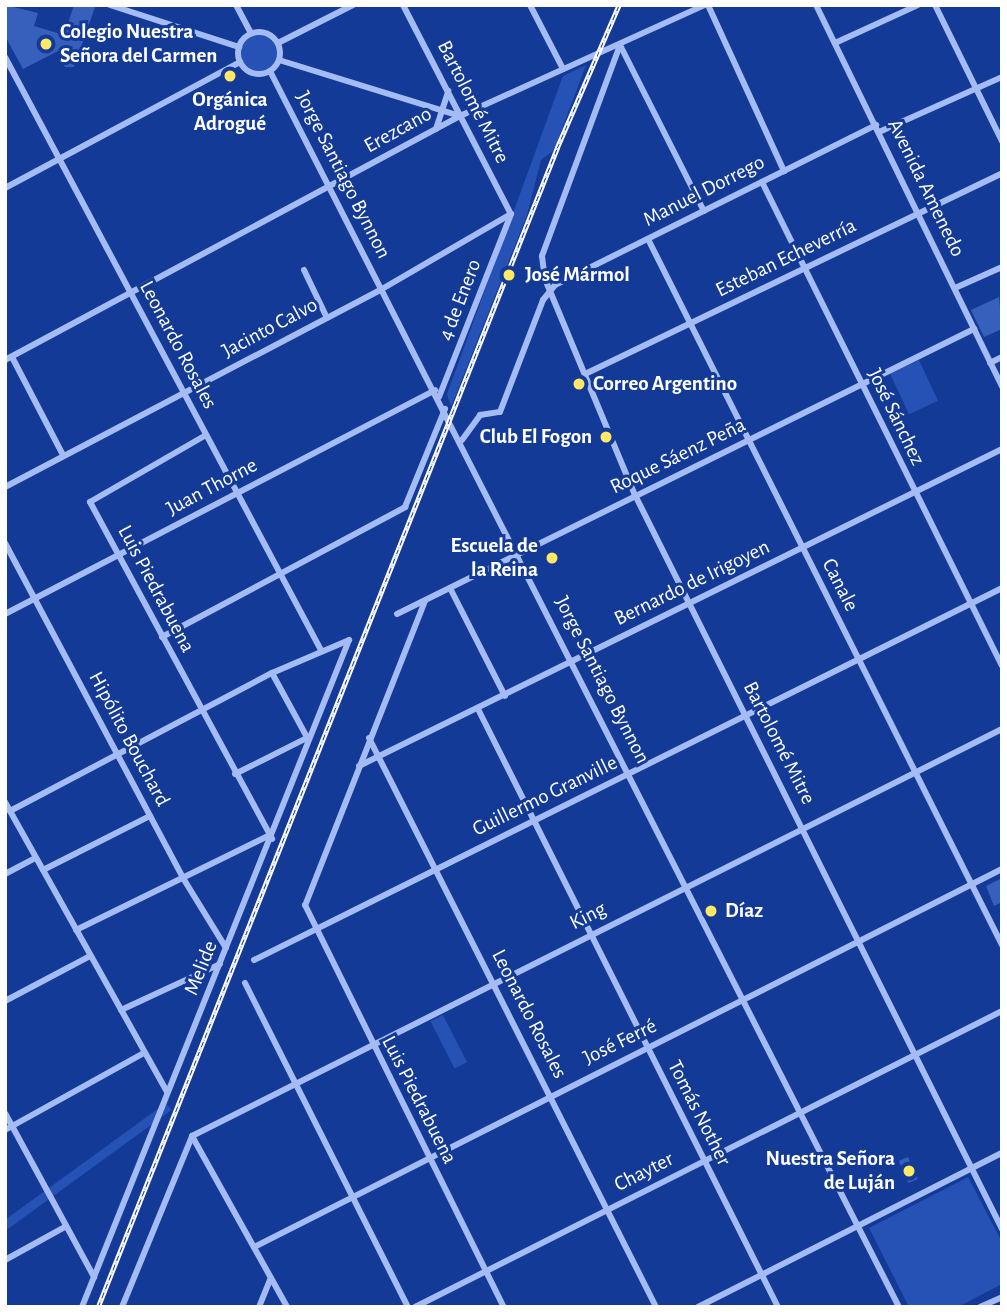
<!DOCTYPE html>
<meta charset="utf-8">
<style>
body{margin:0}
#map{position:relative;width:1007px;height:1312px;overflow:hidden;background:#133a96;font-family:"Alegreya Sans",sans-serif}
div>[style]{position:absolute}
.green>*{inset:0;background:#2652b6;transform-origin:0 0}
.round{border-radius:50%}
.building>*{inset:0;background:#3760bc;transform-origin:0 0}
.minor>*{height:6px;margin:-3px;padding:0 3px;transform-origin:3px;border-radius:3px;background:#a4bcf3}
.minor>.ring{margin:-3px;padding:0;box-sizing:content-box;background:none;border:6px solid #a4bcf3;border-radius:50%}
.rail>*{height:4.5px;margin-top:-2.25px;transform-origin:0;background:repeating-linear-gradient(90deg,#133a96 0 5px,#fff 0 10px);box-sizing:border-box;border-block:2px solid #fff}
.dots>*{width:19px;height:19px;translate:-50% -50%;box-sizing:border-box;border:4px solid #133a96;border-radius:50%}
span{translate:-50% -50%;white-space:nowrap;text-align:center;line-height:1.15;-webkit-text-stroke:6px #133a96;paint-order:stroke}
.poi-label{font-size:21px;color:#fff;font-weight:700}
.left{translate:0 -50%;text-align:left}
.right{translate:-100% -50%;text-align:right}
.street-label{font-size:21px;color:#fff}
.frame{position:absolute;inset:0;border:7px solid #fff;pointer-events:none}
</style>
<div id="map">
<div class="green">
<div class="round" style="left:241px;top:35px;width:36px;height:36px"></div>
<div style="clip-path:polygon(586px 65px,554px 150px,541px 160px,527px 215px,451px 407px,447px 394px,563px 76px)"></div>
<div style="left:919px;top:360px;width:45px;height:32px;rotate:65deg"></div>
<div style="left:443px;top:1015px;width:53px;height:14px;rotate:63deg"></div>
<div style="left:166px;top:1103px;width:9px;height:219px;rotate:54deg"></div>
<div style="clip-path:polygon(968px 1177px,1002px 1242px,1002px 1284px,958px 1307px,909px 1307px,869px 1228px)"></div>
</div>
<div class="building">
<div style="clip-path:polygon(5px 5px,38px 13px,34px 26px,64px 35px,74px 5px,95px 7px,74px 67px,65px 67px,58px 51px,23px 69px,5px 36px)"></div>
<div style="clip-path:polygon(999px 297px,1002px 329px,984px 337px,971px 310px)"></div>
<div style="clip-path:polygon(1002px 878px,1002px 902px,994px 906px,986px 886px)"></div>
<div style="left:908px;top:1157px;width:24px;height:10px;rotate:66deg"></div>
</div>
<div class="minor">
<div style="left:110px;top:5px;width:136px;rotate:18deg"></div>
<div style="left:236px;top:5px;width:32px;rotate:62deg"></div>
<div style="left:403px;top:5px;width:235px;rotate:62.7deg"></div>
<div style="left:530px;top:5px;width:72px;rotate:62.7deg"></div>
<div style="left:708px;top:5px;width:183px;rotate:65.4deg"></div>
<div style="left:816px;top:5px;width:425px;rotate:64deg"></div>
<div style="left:935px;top:5px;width:152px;rotate:63.8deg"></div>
<div class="ring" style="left:238px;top:32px;width:36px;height:36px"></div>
<div style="left:278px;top:43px;width:84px;rotate:-26.9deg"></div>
<div style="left:835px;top:43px;width:91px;rotate:-24.6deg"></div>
<div style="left:620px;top:45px;width:225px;rotate:110.3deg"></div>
<div style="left:542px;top:256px;width:23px;rotate:83deg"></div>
<div style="left:545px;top:279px;width:234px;rotate:67.4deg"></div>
<div style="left:635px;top:495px;width:821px;rotate:63.43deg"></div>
<div style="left:620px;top:45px;width:186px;rotate:63.2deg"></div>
<div style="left:5px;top:57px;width:672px;rotate:61.95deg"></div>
<div style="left:279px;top:60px;width:189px;rotate:17.2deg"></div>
<div style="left:270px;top:71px;width:1387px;rotate:63.03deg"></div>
<div style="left:436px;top:129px;width:40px;rotate:-72deg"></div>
<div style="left:879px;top:132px;width:135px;rotate:-24.1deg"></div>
<div style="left:762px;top:182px;width:540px;rotate:63.62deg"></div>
<div style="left:5px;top:188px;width:267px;rotate:-28.2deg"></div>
<div style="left:648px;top:239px;width:790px;rotate:63.37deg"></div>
<div style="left:304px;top:270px;width:53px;rotate:64.4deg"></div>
<div style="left:955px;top:288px;width:51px;rotate:-24.1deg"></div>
<div style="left:12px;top:357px;width:110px;rotate:62.5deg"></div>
<div style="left:5px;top:360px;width:516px;rotate:-28.2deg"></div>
<div style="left:460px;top:116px;width:269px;rotate:-24.4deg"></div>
<div style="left:990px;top:363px;width:13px;rotate:-27deg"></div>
<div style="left:585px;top:374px;width:463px;rotate:-25.7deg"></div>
<div style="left:439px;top:397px;width:197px;rotate:-68.5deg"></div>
<div style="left:206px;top:435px;width:134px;rotate:150deg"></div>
<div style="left:90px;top:502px;width:383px;rotate:61.6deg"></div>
<div style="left:462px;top:440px;width:31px;rotate:-54deg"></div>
<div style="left:480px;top:415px;width:20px;rotate:-9deg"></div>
<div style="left:500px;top:412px;width:120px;rotate:-69deg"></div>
<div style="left:543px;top:300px;width:19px;rotate:-51deg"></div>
<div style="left:555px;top:285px;width:359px;rotate:-26.5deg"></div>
<div style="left:5px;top:487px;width:426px;rotate:-27.7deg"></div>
<div style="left:382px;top:289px;width:149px;rotate:-30.2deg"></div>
<div style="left:5px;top:543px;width:379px;rotate:62deg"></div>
<div style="left:183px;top:878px;width:82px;rotate:58.4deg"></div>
<div style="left:450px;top:588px;width:121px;rotate:63deg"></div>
<div style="left:425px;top:601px;width:327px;rotate:111.5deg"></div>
<div style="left:305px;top:905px;width:449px;rotate:63.7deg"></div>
<div style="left:5px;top:614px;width:485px;rotate:-27.5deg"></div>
<div style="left:397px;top:614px;width:644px;rotate:-26.29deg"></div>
<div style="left:162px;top:637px;width:276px;rotate:-28.1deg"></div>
<div style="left:405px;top:507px;width:106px;rotate:-67.8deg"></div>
<div style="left:272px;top:673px;width:75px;rotate:61.4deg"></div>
<div style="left:478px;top:709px;width:669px;rotate:63.36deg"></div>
<div style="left:369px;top:738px;width:637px;rotate:63.23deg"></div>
<div style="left:359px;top:766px;width:717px;rotate:-26.24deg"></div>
<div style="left:235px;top:774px;width:80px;rotate:-26.6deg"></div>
<div style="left:5px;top:802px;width:332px;rotate:60.8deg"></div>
<div style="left:10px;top:811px;width:296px;rotate:-27.8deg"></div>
<div style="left:272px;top:673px;width:84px;rotate:-23.2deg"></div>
<div style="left:349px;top:640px;width:718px;rotate:111.82deg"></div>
<div style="left:43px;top:870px;width:120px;rotate:-26.8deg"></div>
<div style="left:5px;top:874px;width:34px;rotate:-28deg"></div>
<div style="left:76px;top:930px;width:212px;rotate:-26.1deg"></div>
<div style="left:254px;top:960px;width:835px;rotate:-26.44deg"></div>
<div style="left:245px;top:983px;width:363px;rotate:63.3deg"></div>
<div style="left:5px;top:1001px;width:96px;rotate:-27.9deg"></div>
<div style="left:121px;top:1010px;width:109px;rotate:-24.9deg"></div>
<div style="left:5px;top:1113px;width:187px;rotate:61.5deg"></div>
<div style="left:5px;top:1130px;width:159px;rotate:-29deg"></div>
<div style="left:192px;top:1136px;width:907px;rotate:-26.68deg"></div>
<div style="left:192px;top:1136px;width:196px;rotate:60.9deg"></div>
<div style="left:254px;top:1247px;width:838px;rotate:-26.81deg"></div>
<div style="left:5px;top:1260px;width:68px;rotate:-28.8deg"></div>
<div style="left:122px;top:1307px;width:185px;rotate:-67.7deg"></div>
<div style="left:259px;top:1307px;width:31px;rotate:-68deg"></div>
<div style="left:415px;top:1307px;width:657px;rotate:-26.76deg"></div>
<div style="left:698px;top:1307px;width:341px;rotate:-26.9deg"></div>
<div style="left:980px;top:1307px;width:24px;rotate:-24deg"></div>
</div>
<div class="rail">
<div style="left:98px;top:1307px;width:1247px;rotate:-68.39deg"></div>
<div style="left:557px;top:148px;width:156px;rotate:-66.6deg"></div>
</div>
<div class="dots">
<div style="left:46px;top:44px;background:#ffe865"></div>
<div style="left:230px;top:76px;background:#ffe865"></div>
<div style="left:509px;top:275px;background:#ffe865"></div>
<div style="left:579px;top:384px;background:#ffe865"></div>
<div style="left:606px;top:437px;background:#ffe865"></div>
<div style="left:552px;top:558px;background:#ffe865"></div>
<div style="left:711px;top:911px;background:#ffe865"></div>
<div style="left:909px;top:1171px;background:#ffe865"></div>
</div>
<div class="poi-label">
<span class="left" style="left:60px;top:44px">Colegio Nuestra<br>Señora del Carmen</span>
<span style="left:230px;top:112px">Orgánica<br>Adrogué</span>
<span class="left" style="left:525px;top:275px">José Mármol</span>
<span class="left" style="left:593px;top:384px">Correo Argentino</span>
<span class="right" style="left:592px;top:437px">Club El Fogon</span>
<span class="right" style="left:538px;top:558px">Escuela de<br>la Reina</span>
<span class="left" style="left:725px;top:911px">Díaz</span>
<span class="right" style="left:895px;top:1171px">Nuestra Señora<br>de Luján</span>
</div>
<div class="street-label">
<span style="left:473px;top:102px;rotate:63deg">Bartolomé Mitre</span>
<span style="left:398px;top:130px;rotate:-29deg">Erezcano</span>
<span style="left:343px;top:175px;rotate:63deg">Jorge Santiago Bynnon</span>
<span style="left:926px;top:188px;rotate:64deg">Avenida Amenedo</span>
<span style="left:704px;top:191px;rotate:-27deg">Manuel Dorrego</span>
<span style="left:786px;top:258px;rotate:-26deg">Esteban Echeverría</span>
<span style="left:460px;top:300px;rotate:-69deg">4 de Enero</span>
<span style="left:270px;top:328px;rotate:-28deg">Jacinto Calvo</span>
<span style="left:178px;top:345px;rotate:62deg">Leonardo Rosales</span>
<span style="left:896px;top:417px;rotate:64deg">José Sánchez</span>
<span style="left:678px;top:456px;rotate:-26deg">Roque Sáenz Peña</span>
<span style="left:212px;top:487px;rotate:-28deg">Juan Thorne</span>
<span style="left:692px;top:583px;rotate:-26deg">Bernardo de Irigoyen</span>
<span style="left:840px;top:585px;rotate:63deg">Canale</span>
<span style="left:156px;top:589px;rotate:62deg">Luis Piedrabuena</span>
<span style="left:602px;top:680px;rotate:63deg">Jorge Santiago Bynnon</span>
<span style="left:129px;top:739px;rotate:62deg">Hipólito Bouchard</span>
<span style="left:779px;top:743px;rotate:63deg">Bartolomé Mitre</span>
<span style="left:545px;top:796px;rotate:-26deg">Guillermo Granville</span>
<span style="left:588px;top:916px;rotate:-27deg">King</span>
<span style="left:201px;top:968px;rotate:-68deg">Melide</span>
<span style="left:529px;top:1014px;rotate:63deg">Leonardo Rosales</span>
<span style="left:620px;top:1042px;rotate:-26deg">José Ferré</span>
<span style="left:419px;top:1100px;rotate:63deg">Luis Piedrabuena</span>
<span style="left:699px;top:1113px;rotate:63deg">Tomás Nother</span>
<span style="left:644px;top:1172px;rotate:-27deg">Chayter</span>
</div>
<div class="frame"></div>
</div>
